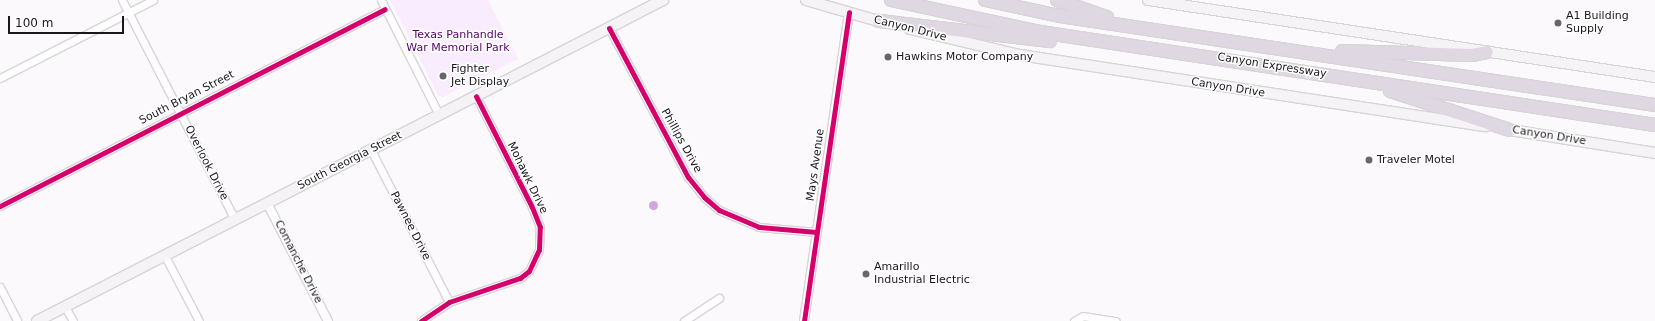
<!DOCTYPE html>
<style>
body{margin:0}
#map{position:relative;width:1655px;height:321px;overflow:hidden;background:#fcf9fd;font-family:"DejaVu Sans",sans-serif}
div>[style]{position:absolute}
.green>*{inset:0;background:#f9ecfe}
.water>*{inset:0;background:#d0a6df}
.round{border-radius:50%}
.roads{filter:drop-shadow(1px 0 #d7d4d8) drop-shadow(-1px 0 #d7d4d8) drop-shadow(0 1px #d7d4d8) drop-shadow(0 -1px #d7d4d8)}
.minor>*{height:7px;margin:-3.5px;padding:0 3.5px;transform-origin:3.5px;border-radius:3.5px;background:#fffeff}
.tertiary>*{height:8px;margin:-4px;padding:0 4px;transform-origin:4px;border-radius:4px;background:#fffeff}
.secondary>*{height:10px;margin:-5px;padding:0 5px;transform-origin:5px;border-radius:5px;background:#f5f3f5}
.motorway>*{height:12px;margin:-6px;padding:0 6px;transform-origin:6px;border-radius:6px;background:#dfd8e2}
.cycleway>*{height:5px;margin:-2.5px;padding:0 2.5px;transform-origin:2.5px;border-radius:2.5px;background:#d6006c}
.dots>*{width:11px;height:11px;translate:-50% -50%;box-sizing:border-box;border:2px solid #fff;border-radius:50%}
span{translate:-50% -50%;white-space:nowrap;text-align:center;line-height:1.15;-webkit-text-stroke:3px #fff;paint-order:stroke}
.poi-label{font-size:11px;color:#1a171b}
.left{translate:0 -50%;text-align:left}
.street-label{font-size:11px;color:#1a171b}
.park-label{font-size:11px;color:#520167}
.scale{position:absolute;left:8px;top:16px;width:116px;height:18px;box-sizing:border-box;border:2px solid #1a171b;border-top:0;padding-left:5px;font-size:12px;line-height:14px;white-space:nowrap;color:#1a171b;-webkit-text-stroke:3px #fff;paint-order:stroke}
</style>
<div id="map">
<div class="green">
<div style="clip-path:polygon(390px 0,488px 0,518px 59px,443px 97px,438px 95px)"></div>
</div>
<div class="water">
<div class="round" style="left:648.5px;top:200.5px;width:9px;height:9px"></div>
</div>
<div class="roads">
<div class="minor">
<div style="left:122px;top:0;width:247px;rotate:62.8deg"></div>
<div style="left:381px;top:0;width:129px;rotate:63.2deg"></div>
<div style="left:609px;top:28px;width:169px;rotate:62.1deg"></div>
<div style="left:688px;top:177px;width:26px;rotate:51deg"></div>
<div style="left:704px;top:197px;width:20px;rotate:41deg"></div>
<div style="left:719px;top:210px;width:43px;rotate:23deg"></div>
<div style="left:759px;top:227px;width:58px;rotate:4.9deg"></div>
<div style="left:0;top:78px;width:172px;rotate:-27deg"></div>
<div style="left:371px;top:150px;width:171px;rotate:62.8deg"></div>
<div style="left:0;top:206px;width:432px;rotate:-27.1deg"></div>
<div style="left:165px;top:256px;width:73px;rotate:62.4deg"></div>
<div style="left:0;top:287px;width:38px;rotate:63deg"></div>
<div style="left:65px;top:307px;width:16px;rotate:60deg"></div>
<div style="left:421px;top:321px;width:34px;rotate:-34deg"></div>
<div style="left:449px;top:302px;width:75px;rotate:-18.7deg"></div>
<div style="left:520px;top:278px;width:11px;rotate:-38deg"></div>
<div style="left:529px;top:271px;width:23px;rotate:-65deg"></div>
<div style="left:539px;top:250px;width:23px;rotate:-88deg"></div>
<div style="left:540px;top:227px;width:22px;rotate:-112deg"></div>
<div style="left:532px;top:207px;width:124px;rotate:-116.8deg"></div>
<div style="left:684px;top:321px;width:42px;rotate:-33.3deg"></div>
<div style="left:1074px;top:321px;width:10px;rotate:-29deg"></div>
<div style="left:1083px;top:316px;width:33px;rotate:9deg"></div>
</div>
<div class="tertiary">
<div style="left:267px;top:203px;width:133px;rotate:62.7deg"></div>
<div style="left:804px;top:321px;width:312px;rotate:-81.7deg"></div>
</div>
<div class="secondary">
<div style="left:806px;top:0;width:82px;rotate:16.2deg"></div>
<div style="left:1148px;top:0;width:513px;rotate:8.64deg"></div>
<div style="left:910px;top:29px;width:113px;rotate:13.3deg"></div>
<div style="left:1020px;top:55px;width:471px;rotate:8.7deg"></div>
<div style="left:1504px;top:129px;width:153px;rotate:9deg"></div>
<div style="left:37px;top:321px;width:704px;rotate:-27.15deg"></div>
</div>
<div class="motorway">
<div style="left:891px;top:0;width:152px;rotate:12.1deg"></div>
<div style="left:1040px;top:32px;width:622px;rotate:8.6deg"></div>
<div style="left:985px;top:0;width:77px;rotate:12deg"></div>
<div style="left:1060px;top:16px;width:602px;rotate:8.51deg"></div>
<div style="left:1057px;top:0;width:53px;rotate:18.8deg"></div>
<div style="left:879px;top:21px;width:172px;rotate:6.7deg"></div>
<div style="left:1342px;top:51px;width:130px;rotate:1.8deg"></div>
<div style="left:1472px;top:55px;width:15px;rotate:-11deg"></div>
<div style="left:1390px;top:91px;width:126px;rotate:18deg"></div>
</div>
</div>
<div class="cycleway">
<div style="left:609px;top:28px;width:169px;rotate:62.1deg"></div>
<div style="left:688px;top:177px;width:26px;rotate:51deg"></div>
<div style="left:704px;top:197px;width:20px;rotate:41deg"></div>
<div style="left:719px;top:210px;width:43px;rotate:23deg"></div>
<div style="left:759px;top:227px;width:58px;rotate:4.9deg"></div>
<div style="left:0;top:206px;width:432px;rotate:-27.1deg"></div>
<div style="left:421px;top:321px;width:34px;rotate:-34deg"></div>
<div style="left:449px;top:302px;width:75px;rotate:-18.7deg"></div>
<div style="left:520px;top:278px;width:11px;rotate:-38deg"></div>
<div style="left:529px;top:271px;width:23px;rotate:-65deg"></div>
<div style="left:539px;top:250px;width:23px;rotate:-88deg"></div>
<div style="left:540px;top:227px;width:22px;rotate:-112deg"></div>
<div style="left:532px;top:207px;width:124px;rotate:-116.8deg"></div>
<div style="left:804px;top:321px;width:312px;rotate:-81.7deg"></div>
</div>
<div class="dots">
<div style="left:1558px;top:23px;background:#69666a"></div>
<div style="left:888px;top:57px;background:#69666a"></div>
<div style="left:443px;top:76px;background:#69666a"></div>
<div style="left:1369px;top:160px;background:#69666a"></div>
<div style="left:866px;top:274px;background:#69666a"></div>
</div>
<div class="poi-label">
<span class="left" style="left:1566px;top:23px">A1 Building<br>Supply</span>
<span class="left" style="left:896px;top:57px">Hawkins Motor Company</span>
<span class="left" style="left:451px;top:76px">Fighter<br>Jet Display</span>
<span class="left" style="left:1377px;top:160px">Traveler Motel</span>
<span class="left" style="left:874px;top:274px">Amarillo<br>Industrial Electric</span>
</div>
<div class="street-label">
<span style="left:910px;top:29px;rotate:14deg">Canyon Drive</span>
<span style="left:1272px;top:66px;rotate:9deg">Canyon Expressway</span>
<span style="left:1228px;top:88px;rotate:9deg">Canyon Drive</span>
<span style="left:187px;top:98px;rotate:-27deg">South Bryan Street</span>
<span style="left:1549px;top:136px;rotate:9deg">Canyon Drive</span>
<span style="left:681px;top:141px;rotate:61deg">Phillips Drive</span>
<span style="left:350px;top:161px;rotate:-27deg">South Georgia Street</span>
<span style="left:206px;top:163px;rotate:63deg">Overlook Drive</span>
<span style="left:816px;top:165px;rotate:-82deg">Mays Avenue</span>
<span style="left:527px;top:178px;rotate:64deg">Mohawk Drive</span>
<span style="left:410px;top:226px;rotate:63deg">Pawnee Drive</span>
<span style="left:298px;top:262px;rotate:63deg">Comanche Drive</span>
</div>
<div class="park-label">
<span style="left:458px;top:42px">Texas Panhandle<br>War Memorial Park</span>
</div>
<div class="scale">100 m</div>
</div>
